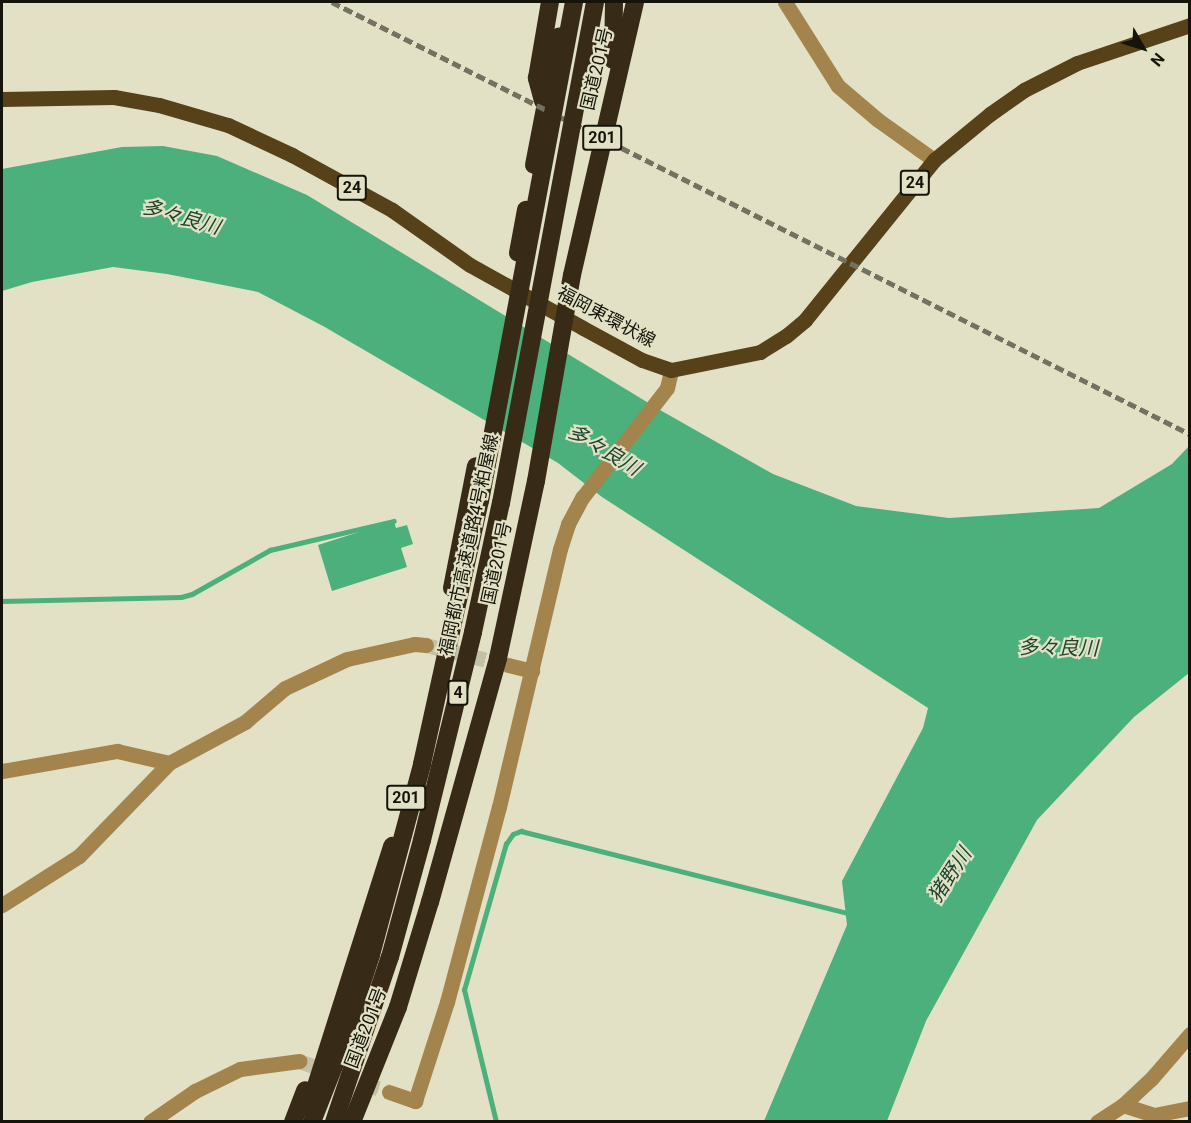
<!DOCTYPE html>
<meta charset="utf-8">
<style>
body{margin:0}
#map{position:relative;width:1191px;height:1123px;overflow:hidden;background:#e2e1c5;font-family:Roboto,"Noto Sans JP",sans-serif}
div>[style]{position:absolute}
.water>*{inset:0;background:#4bb07b}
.stream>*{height:4.5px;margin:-2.25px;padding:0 2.25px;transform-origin:2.25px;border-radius:2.25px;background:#4bb07b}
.minor-tunnel>*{height:15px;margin-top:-7.5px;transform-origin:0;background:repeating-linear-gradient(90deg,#c3c2a9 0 15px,transparent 0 23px)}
.minor>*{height:15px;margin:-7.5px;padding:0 7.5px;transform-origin:7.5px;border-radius:7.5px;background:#a3844c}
.major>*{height:15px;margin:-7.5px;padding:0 7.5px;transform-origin:7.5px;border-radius:7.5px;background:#564119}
.highway>*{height:18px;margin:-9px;padding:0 9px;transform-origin:9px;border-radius:9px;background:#372b17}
.rail>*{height:4.5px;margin-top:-2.25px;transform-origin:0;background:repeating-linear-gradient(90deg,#737260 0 9px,transparent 0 13.5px)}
.highway-bridge>*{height:18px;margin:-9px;padding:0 9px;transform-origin:9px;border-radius:9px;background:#372b17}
span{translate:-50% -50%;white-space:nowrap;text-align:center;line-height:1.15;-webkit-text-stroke:4.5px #e2e1c5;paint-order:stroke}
.shield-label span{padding:2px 4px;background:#e2e1c5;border:2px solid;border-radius:4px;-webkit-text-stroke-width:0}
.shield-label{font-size:16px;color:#14140a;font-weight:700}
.street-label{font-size:18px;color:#14140a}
.water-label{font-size:20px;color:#1b452e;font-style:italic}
.frame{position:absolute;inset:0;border:3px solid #14140a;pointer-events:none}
.north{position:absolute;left:1113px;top:18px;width:60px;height:60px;-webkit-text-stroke:4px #e2e1c5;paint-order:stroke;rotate:129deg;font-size:16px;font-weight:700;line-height:24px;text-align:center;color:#14140a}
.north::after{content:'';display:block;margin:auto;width:21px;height:27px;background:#14140a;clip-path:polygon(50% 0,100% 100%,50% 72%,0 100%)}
</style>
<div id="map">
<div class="water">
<div style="clip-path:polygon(163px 146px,217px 156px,307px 195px,660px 410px,773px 474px,856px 506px,949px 518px,1099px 508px,1172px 464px,1189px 446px,1189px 673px,1134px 717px,1037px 820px,926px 1021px,887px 1121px,764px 1121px,847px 925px,842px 881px,923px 728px,928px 708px,602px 497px,558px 463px,323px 326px,258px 292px,167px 274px,113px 267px,32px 282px,2px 291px,2px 169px,122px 147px)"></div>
<div style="clip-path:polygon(394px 521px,396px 528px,407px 525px,413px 544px,401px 548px,407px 567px,332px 591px,318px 545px)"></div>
</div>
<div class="stream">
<div style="left:2px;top:601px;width:179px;rotate:-1.3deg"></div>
<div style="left:181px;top:597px;width:11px;rotate:-15deg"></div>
<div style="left:192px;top:594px;width:90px;rotate:-29.4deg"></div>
<div style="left:270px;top:550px;width:127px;rotate:-13.2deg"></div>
<div style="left:496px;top:1122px;width:136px;rotate:-103.6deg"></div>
<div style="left:464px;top:990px;width:152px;rotate:-74deg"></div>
<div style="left:506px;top:844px;width:12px;rotate:-55deg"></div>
<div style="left:513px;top:834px;width:9px;rotate:-21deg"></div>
<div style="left:521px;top:831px;width:340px;rotate:14.1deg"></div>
</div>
<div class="minor-tunnel">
<div style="left:426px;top:645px;width:84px;rotate:13.7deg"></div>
<div style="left:299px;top:1061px;width:95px;rotate:19deg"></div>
</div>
<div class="minor">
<div style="left:785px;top:2px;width:99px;rotate:57.8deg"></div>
<div style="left:838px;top:86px;width:52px;rotate:40.4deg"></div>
<div style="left:878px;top:120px;width:69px;rotate:35.5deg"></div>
<div style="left:508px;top:665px;width:25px;rotate:14deg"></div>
<div style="left:2px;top:771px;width:117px;rotate:-9.9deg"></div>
<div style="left:117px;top:751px;width:53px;rotate:13deg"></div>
<div style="left:2px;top:905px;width:91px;rotate:-32.5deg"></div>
<div style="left:79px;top:856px;width:129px;rotate:-45.9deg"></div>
<div style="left:169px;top:763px;width:86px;rotate:-28.3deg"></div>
<div style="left:245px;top:722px;width:52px;rotate:-40.4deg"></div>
<div style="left:285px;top:688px;width:68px;rotate:-25.1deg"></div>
<div style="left:347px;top:659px;width:69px;rotate:-12.6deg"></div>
<div style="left:414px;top:644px;width:12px;rotate:5deg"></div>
<div style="left:389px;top:1092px;width:28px;rotate:19deg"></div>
<div style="left:415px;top:1101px;width:104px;rotate:-72.1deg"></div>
<div style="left:447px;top:1002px;width:202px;rotate:-75.1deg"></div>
<div style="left:499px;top:807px;width:265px;rotate:-76.7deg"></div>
<div style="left:560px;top:549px;width:26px;rotate:-72deg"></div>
<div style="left:568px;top:524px;width:30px;rotate:-62deg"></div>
<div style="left:582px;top:498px;width:139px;rotate:-52.3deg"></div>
<div style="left:667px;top:388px;width:18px;rotate:-77deg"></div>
<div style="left:1123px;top:1105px;width:33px;rotate:18deg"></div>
<div style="left:1154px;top:1115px;width:37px;rotate:-11deg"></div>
<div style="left:150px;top:1122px;width:55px;rotate:-34.6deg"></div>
<div style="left:195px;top:1091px;width:50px;rotate:-26.1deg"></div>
<div style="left:240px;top:1069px;width:60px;rotate:-7.7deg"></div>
<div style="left:1097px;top:1122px;width:31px;rotate:-33deg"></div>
<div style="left:1123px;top:1105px;width:38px;rotate:-43deg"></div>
<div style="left:1151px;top:1079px;width:60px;rotate:-49.1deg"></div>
</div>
<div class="major">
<div style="left:2px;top:99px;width:112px;rotate:-1deg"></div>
<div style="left:114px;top:97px;width:46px;rotate:10.1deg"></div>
<div style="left:159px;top:105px;width:72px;rotate:16.2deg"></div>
<div style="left:228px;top:125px;width:71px;rotate:25.1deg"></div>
<div style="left:292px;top:155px;width:114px;rotate:28.8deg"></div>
<div style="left:392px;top:210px;width:95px;rotate:35.2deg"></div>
<div style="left:470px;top:265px;width:129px;rotate:29.1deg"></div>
<div style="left:583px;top:328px;width:67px;rotate:28.5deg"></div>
<div style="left:642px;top:360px;width:31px;rotate:19deg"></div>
<div style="left:671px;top:370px;width:91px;rotate:-11.4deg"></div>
<div style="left:760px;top:352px;width:31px;rotate:-32deg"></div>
<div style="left:786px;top:336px;width:25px;rotate:-40deg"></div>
<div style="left:805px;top:320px;width:206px;rotate:-51.1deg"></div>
<div style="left:934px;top:160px;width:72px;rotate:-39.4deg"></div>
<div style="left:990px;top:114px;width:42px;rotate:-35.2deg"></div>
<div style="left:1024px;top:90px;width:59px;rotate:-27deg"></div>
<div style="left:1077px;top:63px;width:119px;rotate:-18.6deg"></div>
</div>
<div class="highway">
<div style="left:613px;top:60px;width:58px;rotate:-89deg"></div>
<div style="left:543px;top:101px;width:24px;rotate:-105deg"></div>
<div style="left:537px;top:78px;width:77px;rotate:-80.3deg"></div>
<div style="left:534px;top:165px;width:131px;rotate:-79deg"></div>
<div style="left:518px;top:253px;width:44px;rotate:-79.5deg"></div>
<div style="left:572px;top:275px;width:280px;rotate:-77deg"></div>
<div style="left:452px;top:588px;width:124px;rotate:-78.9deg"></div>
<div style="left:309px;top:1108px;width:275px;rotate:-72.4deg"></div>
<div style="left:293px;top:1122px;width:34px;rotate:-69deg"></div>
<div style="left:352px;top:1122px;width:124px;rotate:-68.2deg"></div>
<div style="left:398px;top:1007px;width:110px;rotate:-73.1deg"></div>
<div style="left:430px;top:902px;width:253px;rotate:-74.4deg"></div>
<div style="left:498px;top:658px;width:181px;rotate:-77.9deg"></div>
</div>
<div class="rail">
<div style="left:332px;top:2px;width:961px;rotate:26.73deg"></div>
</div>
<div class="highway-bridge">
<div style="left:536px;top:481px;width:209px;rotate:-80.1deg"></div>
<div style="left:312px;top:1122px;width:74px;rotate:-68.6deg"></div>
<div style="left:339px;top:1053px;width:103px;rotate:-71.9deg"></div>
<div style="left:371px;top:955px;width:198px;rotate:-75deg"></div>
<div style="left:422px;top:764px;width:269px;rotate:-77.6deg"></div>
<div style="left:480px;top:501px;width:508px;rotate:-79.33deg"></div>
<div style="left:334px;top:1122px;width:174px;rotate:-71.3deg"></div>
<div style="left:390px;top:957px;width:121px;rotate:-74.7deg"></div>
<div style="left:422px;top:840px;width:214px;rotate:-76.2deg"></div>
<div style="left:473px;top:632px;width:132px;rotate:-77.8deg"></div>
<div style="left:501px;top:503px;width:510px;rotate:-79.37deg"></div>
</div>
<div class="shield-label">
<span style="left:602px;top:138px">201</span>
<span style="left:915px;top:183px">24</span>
<span style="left:352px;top:188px">24</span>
<span style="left:458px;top:693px">4</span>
<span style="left:406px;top:798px">201</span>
</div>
<div class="street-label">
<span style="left:597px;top:69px;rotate:-77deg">国道201号</span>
<span style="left:606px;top:317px;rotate:28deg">福岡東環状線</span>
<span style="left:469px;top:545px;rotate:-78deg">福岡都市高速道路4号粕屋線</span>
<span style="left:497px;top:563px;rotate:-78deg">国道201号</span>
<span style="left:366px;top:1028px;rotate:-69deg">国道201号</span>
</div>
<div class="water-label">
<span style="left:181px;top:217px;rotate:16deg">多々良川</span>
<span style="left:604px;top:450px;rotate:31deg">多々良川</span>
<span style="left:1058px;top:648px;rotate:1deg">多々良川</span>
<span style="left:950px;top:875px;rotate:-57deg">猪野川</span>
</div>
<div class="frame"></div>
<div class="north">N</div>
</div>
